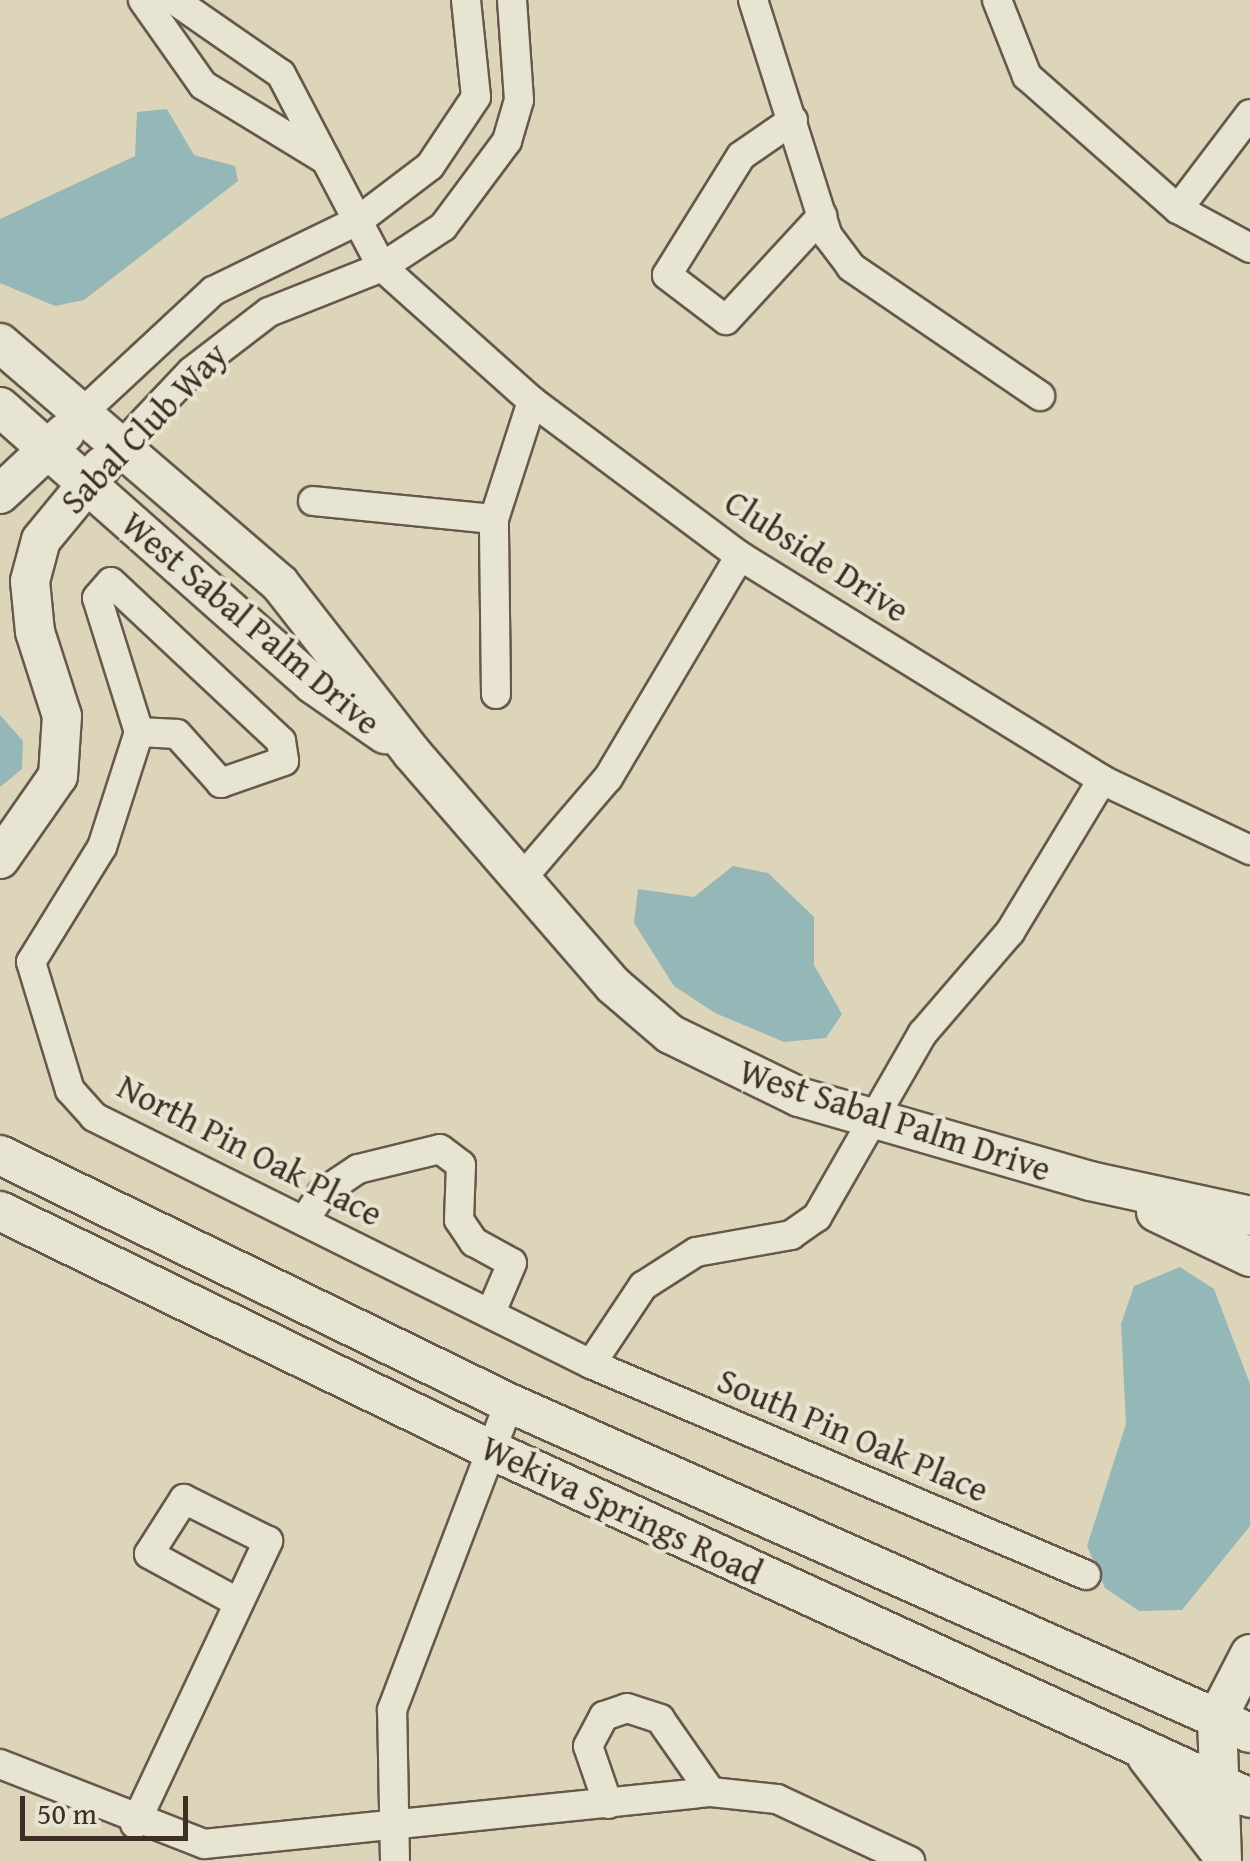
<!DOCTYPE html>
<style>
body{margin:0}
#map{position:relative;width:1250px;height:1861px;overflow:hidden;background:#dcd5ba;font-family:"Gentium Book Plus",serif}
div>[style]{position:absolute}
.water>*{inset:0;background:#95b7b8}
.roads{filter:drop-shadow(2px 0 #66584b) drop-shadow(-2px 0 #66584b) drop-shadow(0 2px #66584b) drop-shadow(0 -2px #66584b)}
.street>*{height:28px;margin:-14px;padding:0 14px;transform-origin:14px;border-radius:14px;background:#e8e4d2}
.secondary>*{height:38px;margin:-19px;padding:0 19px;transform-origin:19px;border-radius:19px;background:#e8e4d2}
span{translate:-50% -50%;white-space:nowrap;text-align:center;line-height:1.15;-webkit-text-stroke:8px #e8e4d2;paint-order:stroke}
.street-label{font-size:35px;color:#3e2f26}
.scale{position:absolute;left:20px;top:1796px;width:168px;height:45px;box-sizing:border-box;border:5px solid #3e2f26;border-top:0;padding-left:12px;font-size:30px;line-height:35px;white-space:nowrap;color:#3e2f26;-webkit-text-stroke:8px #e8e4d2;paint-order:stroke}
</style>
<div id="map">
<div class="water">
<div style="clip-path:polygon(167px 109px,194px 155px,235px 166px,238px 181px,84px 300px,55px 306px,0 283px,0 219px,135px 156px,137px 112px)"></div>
<div style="clip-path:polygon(0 715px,23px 741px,22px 769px,0 787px)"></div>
<div style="clip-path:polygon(733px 866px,768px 873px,814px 917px,814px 965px,842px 1014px,826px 1038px,784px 1042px,715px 1013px,674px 986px,634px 923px,638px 889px,694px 897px)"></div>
<div style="clip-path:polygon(1180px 1267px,1214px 1289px,1250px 1384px,1250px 1526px,1182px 1610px,1139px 1611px,1105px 1588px,1087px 1546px,1126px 1424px,1121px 1324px,1134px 1286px)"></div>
</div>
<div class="roads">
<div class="street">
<div style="left:143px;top:0;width:104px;rotate:54.8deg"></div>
<div style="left:203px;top:85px;width:144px;rotate:31.4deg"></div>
<div style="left:174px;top:0;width:130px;rotate:34.7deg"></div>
<div style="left:281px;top:74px;width:218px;rotate:62.4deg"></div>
<div style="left:382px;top:267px;width:201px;rotate:41.8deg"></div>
<div style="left:532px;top:401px;width:259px;rotate:36.7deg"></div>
<div style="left:740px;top:556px;width:426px;rotate:31.7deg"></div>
<div style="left:1102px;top:780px;width:164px;rotate:25.3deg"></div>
<div style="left:753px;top:0;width:248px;rotate:72.4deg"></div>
<div style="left:828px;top:236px;width:39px;rotate:53deg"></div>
<div style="left:851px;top:267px;width:229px;rotate:34.3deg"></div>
<div style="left:997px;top:0;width:82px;rotate:68.5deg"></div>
<div style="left:1027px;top:76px;width:201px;rotate:41.4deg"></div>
<div style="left:1178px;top:209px;width:82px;rotate:28.4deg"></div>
<div style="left:793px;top:120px;width:63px;rotate:145.3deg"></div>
<div style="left:741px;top:156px;width:140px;rotate:121.9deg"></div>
<div style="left:667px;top:275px;width:74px;rotate:37.3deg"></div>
<div style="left:726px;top:320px;width:142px;rotate:-47.3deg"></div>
<div style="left:1178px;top:209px;width:119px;rotate:-52.8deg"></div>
<div style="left:83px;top:412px;width:178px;rotate:-42.9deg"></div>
<div style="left:213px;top:291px;width:162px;rotate:-25.9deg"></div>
<div style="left:359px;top:220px;width:89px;rotate:-37.3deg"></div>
<div style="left:430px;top:166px;width:83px;rotate:-56.3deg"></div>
<div style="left:476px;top:97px;width:98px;rotate:-95.9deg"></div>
<div style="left:121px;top:446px;width:103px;rotate:-46.6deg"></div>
<div style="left:192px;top:371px;width:97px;rotate:-37.5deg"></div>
<div style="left:269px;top:312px;width:122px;rotate:-21.7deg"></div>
<div style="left:382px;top:267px;width:73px;rotate:-33.3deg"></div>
<div style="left:443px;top:227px;width:107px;rotate:-53.3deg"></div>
<div style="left:507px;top:141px;width:43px;rotate:-73.7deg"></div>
<div style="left:519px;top:100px;width:100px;rotate:-94deg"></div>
<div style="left:313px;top:501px;width:182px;rotate:5.7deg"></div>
<div style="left:111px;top:582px;width:233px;rotate:43.1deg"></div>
<div style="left:281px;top:741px;width:20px;rotate:81deg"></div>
<div style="left:284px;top:761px;width:67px;rotate:160.8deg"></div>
<div style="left:221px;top:783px;width:66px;rotate:-131.9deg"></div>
<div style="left:177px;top:734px;width:38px;rotate:-177deg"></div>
<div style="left:139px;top:732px;width:140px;rotate:-107.4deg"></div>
<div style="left:97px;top:598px;width:21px;rotate:-49deg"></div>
<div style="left:496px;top:694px;width:175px;rotate:-90.7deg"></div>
<div style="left:494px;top:519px;width:124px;rotate:-72.1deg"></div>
<div style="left:139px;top:732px;width:121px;rotate:107.8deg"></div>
<div style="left:102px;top:847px;width:135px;rotate:121.7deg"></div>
<div style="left:31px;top:962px;width:134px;rotate:73.1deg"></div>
<div style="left:70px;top:1090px;width:36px;rotate:48deg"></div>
<div style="left:94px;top:1117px;width:555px;rotate:26.43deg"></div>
<div style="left:591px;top:1364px;width:538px;rotate:23.09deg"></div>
<div style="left:523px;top:877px;width:130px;rotate:-49.4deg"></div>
<div style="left:608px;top:778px;width:258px;rotate:-59.3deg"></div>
<div style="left:304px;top:1221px;width:33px;rotate:-57deg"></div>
<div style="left:322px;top:1193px;width:43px;rotate:-33.7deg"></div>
<div style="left:358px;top:1169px;width:84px;rotate:-13.7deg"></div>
<div style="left:440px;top:1149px;width:26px;rotate:37deg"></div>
<div style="left:461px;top:1165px;width:55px;rotate:92.1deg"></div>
<div style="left:459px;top:1220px;width:27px;rotate:56deg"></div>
<div style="left:474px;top:1242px;width:43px;rotate:28.9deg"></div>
<div style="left:512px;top:1263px;width:51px;rotate:113.1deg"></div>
<div style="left:591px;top:1364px;width:94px;rotate:-56.3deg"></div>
<div style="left:643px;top:1286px;width:63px;rotate:-32.7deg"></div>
<div style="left:696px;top:1252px;width:97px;rotate:-10.1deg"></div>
<div style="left:791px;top:1235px;width:32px;rotate:-35deg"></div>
<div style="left:817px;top:1217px;width:212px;rotate:-60.1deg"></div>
<div style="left:923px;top:1033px;width:133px;rotate:-49.3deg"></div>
<div style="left:1010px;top:932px;width:178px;rotate:-58.8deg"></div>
<div style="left:0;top:1764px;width:219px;rotate:21.4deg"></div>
<div style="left:204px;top:1844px;width:510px;rotate:-5.86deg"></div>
<div style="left:711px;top:1792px;width:66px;rotate:6.1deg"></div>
<div style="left:777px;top:1799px;width:147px;rotate:25deg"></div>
<div style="left:608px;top:1804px;width:61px;rotate:-109deg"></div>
<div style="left:588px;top:1746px;width:34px;rotate:-62deg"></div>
<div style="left:604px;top:1716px;width:24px;rotate:-19deg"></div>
<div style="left:627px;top:1708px;width:35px;rotate:18deg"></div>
<div style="left:660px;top:1719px;width:89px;rotate:55.1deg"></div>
<div style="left:135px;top:1824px;width:313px;rotate:-64.8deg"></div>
<div style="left:268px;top:1541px;width:94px;rotate:-153.4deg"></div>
<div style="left:184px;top:1499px;width:65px;rotate:122.5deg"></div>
<div style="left:149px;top:1554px;width:102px;rotate:28.6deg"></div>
<div style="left:395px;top:1861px;width:151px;rotate:-91.1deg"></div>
<div style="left:392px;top:1710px;width:329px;rotate:-69.1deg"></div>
</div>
<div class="secondary">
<div style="left:0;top:343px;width:369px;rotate:40.7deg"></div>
<div style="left:280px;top:584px;width:214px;rotate:52deg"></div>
<div style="left:412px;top:753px;width:307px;rotate:49.1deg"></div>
<div style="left:613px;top:985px;width:75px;rotate:40.7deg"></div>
<div style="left:670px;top:1034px;width:144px;rotate:26deg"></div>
<div style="left:799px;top:1097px;width:303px;rotate:16.1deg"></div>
<div style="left:1090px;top:1181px;width:164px;rotate:12.3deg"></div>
<div style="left:0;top:407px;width:418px;rotate:41.5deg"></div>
<div style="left:313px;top:684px;width:88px;rotate:34.8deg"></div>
<div style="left:0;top:494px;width:89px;rotate:-43.2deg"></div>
<div style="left:0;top:859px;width:101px;rotate:-55.1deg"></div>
<div style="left:58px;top:776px;width:60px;rotate:-86.2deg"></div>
<div style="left:62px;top:716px;width:88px;rotate:-107.8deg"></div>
<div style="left:35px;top:632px;width:51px;rotate:-95.6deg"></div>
<div style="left:30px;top:581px;width:42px;rotate:-75deg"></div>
<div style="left:41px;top:540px;width:96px;rotate:-50.5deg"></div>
<div style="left:0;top:1155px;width:566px;rotate:25.98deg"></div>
<div style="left:509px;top:1403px;width:811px;rotate:24.01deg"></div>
<div style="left:0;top:1211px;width:542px;rotate:25.95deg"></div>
<div style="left:487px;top:1448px;width:839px;rotate:24.64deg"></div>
<div style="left:1156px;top:1212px;width:104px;rotate:25.6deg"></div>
<div style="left:1147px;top:1757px;width:118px;rotate:52.5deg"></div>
<div style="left:1222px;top:1861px;width:143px;rotate:-92deg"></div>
<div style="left:1217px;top:1718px;width:72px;rotate:-62.7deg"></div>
</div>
</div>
<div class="street-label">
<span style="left:144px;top:428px;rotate:-46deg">Sabal Club Way</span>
<span style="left:817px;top:556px;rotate:33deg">Clubside Drive</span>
<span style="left:251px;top:623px;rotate:40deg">West Sabal Palm Drive</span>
<span style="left:895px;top:1120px;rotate:18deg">West Sabal Palm Drive</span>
<span style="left:250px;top:1150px;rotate:27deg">North Pin Oak Place</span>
<span style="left:853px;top:1435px;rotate:23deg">South Pin Oak Place</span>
<span style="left:622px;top:1510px;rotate:25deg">Wekiva Springs Road</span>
</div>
<div class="scale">50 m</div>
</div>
